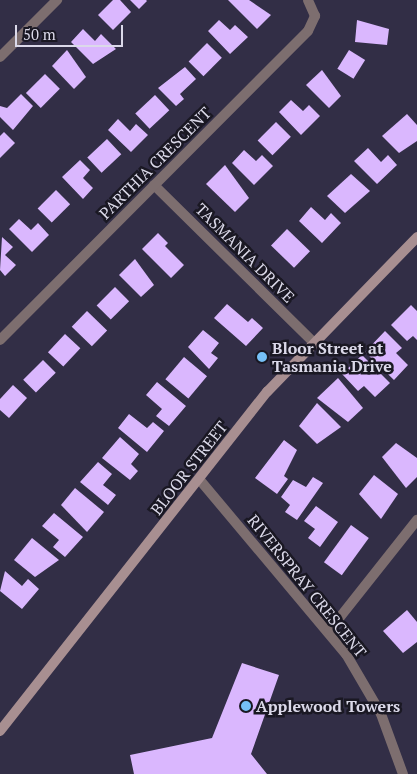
<!DOCTYPE html>
<style>
body{margin:0}
#map{position:relative;width:417px;height:774px;overflow:hidden;background:#322e46;font-family:"PT Serif",serif}
div>[style]{position:absolute}
.building>*{inset:0;background:#dab7fe;transform-origin:0 0}
.street>*{height:10px;margin:-5px;padding:0 5px;transform-origin:5px;border-radius:5px;background:#7d6e6f}
.secondary>*{height:10px;margin:-5px;padding:0 5px;transform-origin:5px;border-radius:5px;background:#a88f91}
.dots>*{width:14px;height:14px;translate:-50% -50%;box-sizing:border-box;border:2px solid #1a1823;border-radius:50%}
span{translate:-50% -50%;white-space:nowrap;text-align:center;line-height:1.15;-webkit-text-stroke:5px #1a1823;paint-order:stroke}
.street-label{font-size:16px;color:#dbd9e9}
.poi-label{font-size:16px;color:#dbd9e9;font-weight:700}
.left{translate:0 -50%;text-align:left}
.scale{position:absolute;left:15px;top:25px;width:108px;height:22px;box-sizing:border-box;border:2px solid #dbd9e9;border-top:0;padding-left:6px;font-size:15px;line-height:18px;white-space:nowrap;color:#dbd9e9;-webkit-text-stroke:4px #1a1823;paint-order:stroke}
</style>
<div id="map">
<div class="building">
<div style="clip-path:polygon(113px 0,120px 0,131px 12px,113px 30px,98px 15px)"></div>
<div style="clip-path:polygon(130px 0,146px 0,147px 1px,139px 9px)"></div>
<div style="clip-path:polygon(228px 0,249px 0,271px 15px,257px 29px)"></div>
<div style="clip-path:polygon(219px 20px,230px 30px,235px 25px,248px 37px,230px 54px,208px 31px)"></div>
<div style="clip-path:polygon(357px 20px,389px 29px,387px 45px,355px 42px)"></div>
<div style="clip-path:polygon(83px 29px,95px 41px,101px 34px,116px 49px,93px 64px,71px 42px)"></div>
<div style="left:207px;top:43px;width:21px;height:26px;rotate:45deg"></div>
<div style="clip-path:polygon(67px 50px,86px 77px,74px 89px,52px 66px)"></div>
<div style="left:349px;top:50px;width:19px;height:22px;rotate:32deg"></div>
<div style="clip-path:polygon(185px 67px,196px 79px,180px 94px,184px 99px,176px 106px,158px 88px)"></div>
<div style="clip-path:polygon(322px 70px,341px 96px,329px 108px,306px 85px)"></div>
<div style="left:45px;top:74px;width:21px;height:27px;rotate:45deg"></div>
<div style="clip-path:polygon(21px 94px,33px 106px,13px 130px,0 117px,0 106px,7px 108px)"></div>
<div style="left:155px;top:95px;width:21px;height:27px;rotate:47deg"></div>
<div style="clip-path:polygon(291px 100px,303px 111px,309px 105px,320px 116px,301px 135px,279px 112px)"></div>
<div style="clip-path:polygon(407px 114px,417px 125px,417px 141px,399px 153px,382px 136px)"></div>
<div style="clip-path:polygon(118px 119px,130px 131px,136px 124px,148px 135px,131px 152px,108px 130px)"></div>
<div style="left:276px;top:122px;width:21px;height:26px;rotate:45deg"></div>
<div style="clip-path:polygon(4px 132px,15px 143px,0 158px,0 136px)"></div>
<div style="left:107px;top:139px;width:21px;height:27px;rotate:47deg"></div>
<div style="clip-path:polygon(368px 148px,381px 162px,388px 155px,397px 165px,377px 184px,354px 161px)"></div>
<div style="clip-path:polygon(244px 150px,256px 161px,262px 155px,273px 166px,254px 185px,232px 163px)"></div>
<div style="clip-path:polygon(80px 160px,90px 170px,83px 178px,93px 188px,83px 199px,62px 177px)"></div>
<div style="clip-path:polygon(225px 165px,249px 198px,235px 212px,206px 184px)"></div>
<div style="clip-path:polygon(351px 174px,370px 191px,345px 213px,327px 196px)"></div>
<div style="left:56px;top:190px;width:20px;height:26px;rotate:45deg"></div>
<div style="clip-path:polygon(311px 207px,325px 220px,331px 213px,341px 223px,322px 243px,299px 221px)"></div>
<div style="clip-path:polygon(19px 219px,31px 230px,38px 223px,49px 235px,32px 252px,9px 229px)"></div>
<div style="left:287px;top:229px;width:32px;height:23px;rotate:44deg"></div>
<div style="clip-path:polygon(158px 233px,168px 243px,165px 246px,184px 265px,171px 278px,142px 249px)"></div>
<div style="clip-path:polygon(2px 237px,13px 247px,5px 255px,16px 265px,5px 276px,0 270px)"></div>
<div style="clip-path:polygon(135px 259px,154px 285px,141px 297px,119px 275px)"></div>
<div style="left:115px;top:287px;width:20px;height:26px;rotate:45deg"></div>
<div style="clip-path:polygon(227px 304px,248px 322px,252px 318px,263px 328px,246px 346px,214px 318px)"></div>
<div style="clip-path:polygon(411px 305px,417px 311px,417px 340px,413px 336px,407px 341px,391px 325px)"></div>
<div style="left:87px;top:311px;width:28px;height:22px;rotate:44deg"></div>
<div style="clip-path:polygon(203px 330px,219px 343px,211px 353px,218px 358px,209px 369px,188px 347px)"></div>
<div style="clip-path:polygon(385px 331px,402px 348px,396px 353px,408px 365px,394px 380px,365px 352px)"></div>
<div style="left:65px;top:334px;width:21px;height:25px;rotate:43deg"></div>
<div style="clip-path:polygon(362px 355px,390px 383px,375px 397px,364px 386px,358px 391px,342px 374px)"></div>
<div style="left:184px;top:357px;width:30px;height:29px;rotate:40deg"></div>
<div style="left:43px;top:360px;width:18px;height:28px;rotate:45deg"></div>
<div style="clip-path:polygon(338px 378px,363px 408px,348px 422px,317px 398px)"></div>
<div style="clip-path:polygon(157px 382px,186px 406px,169px 426px,156px 416px,162px 409px,146px 395px)"></div>
<div style="clip-path:polygon(13px 385px,27px 398px,9px 418px,0 410px,0 399px)"></div>
<div style="clip-path:polygon(317px 403px,341px 427px,317px 444px,299px 426px)"></div>
<div style="clip-path:polygon(129px 414px,147px 428px,153px 422px,164px 431px,147px 452px,118px 428px)"></div>
<div style="clip-path:polygon(120px 437px,139px 454px,131px 464px,138px 471px,130px 480px,102px 458px)"></div>
<div style="clip-path:polygon(284px 440px,297px 450px,284px 476px,288px 479px,277px 494px,255px 478px)"></div>
<div style="clip-path:polygon(396px 443px,417px 458px,417px 477px,406px 488px,382px 457px)"></div>
<div style="clip-path:polygon(98px 462px,112px 474px,103px 485px,116px 495px,108px 505px,80px 482px)"></div>
<div style="clip-path:polygon(374px 475px,398px 494px,381px 519px,359px 494px)"></div>
<div style="clip-path:polygon(313px 477px,323px 483px,297px 520px,285px 512px,290px 505px,281px 497px,293px 480px,306px 487px)"></div>
<div style="clip-path:polygon(75px 488px,104px 512px,87px 532px,61px 505px)"></div>
<div style="clip-path:polygon(316px 506px,338px 522px,320px 547px,308px 538px,315px 529px,304px 521px)"></div>
<div style="clip-path:polygon(54px 513px,83px 537px,65px 557px,53px 547px,59px 540px,42px 526px)"></div>
<div style="left:351px;top:525px;width:22px;height:46px;rotate:36deg"></div>
<div style="clip-path:polygon(32px 538px,59px 560px,35px 577px,14px 560px)"></div>
<div style="clip-path:polygon(5px 571px,22px 586px,28px 579px,39px 589px,22px 609px,0 591px)"></div>
<div style="clip-path:polygon(407px 610px,417px 622px,417px 642px,403px 653px,383px 631px)"></div>
<div style="clip-path:polygon(242px 663px,279px 675px,251px 754px,267px 774px,134px 774px,130px 755px,212px 738px)"></div>
</div>
<div class="street">
<div style="left:0;top:57px;width:81px;rotate:-45deg"></div>
<div style="left:154px;top:185px;width:225px;rotate:44.6deg"></div>
<div style="left:0;top:340px;width:436px;rotate:-45.1deg"></div>
<div style="left:308px;top:31px;width:17px;rotate:-65deg"></div>
<div style="left:315px;top:16px;width:17px;rotate:-114deg"></div>
<div style="left:199px;top:479px;width:229px;rotate:50deg"></div>
<div style="left:346px;top:654px;width:69px;rotate:59.7deg"></div>
<div style="left:381px;top:714px;width:64px;rotate:69.9deg"></div>
<div style="left:329px;top:631px;width:142px;rotate:-51.6deg"></div>
</div>
<div class="secondary">
<div style="left:0;top:731px;width:432px;rotate:-51.8deg"></div>
<div style="left:267px;top:392px;width:216px;rotate:-45.9deg"></div>
</div>
<div class="dots">
<div style="left:262px;top:357px;background:#76c0f7"></div>
<div style="left:246px;top:706px;background:#76c0f7"></div>
</div>
<div class="street-label">
<span style="left:155px;top:163px;rotate:-45deg">PARTHIA CRESCENT</span>
<span style="left:245px;top:253px;rotate:45deg">TASMANIA DRIVE</span>
<span style="left:189px;top:468px;rotate:-52deg">BLOOR STREET</span>
<span style="left:307px;top:586px;rotate:51deg">RIVERSPRAY CRESCENT</span>
</div>
<div class="poi-label">
<span class="left" style="left:272px;top:357px">Bloor Street at<br>Tasmania Drive</span>
<span class="left" style="left:256px;top:706px">Applewood Towers</span>
</div>
<div class="scale">50 m</div>
</div>
